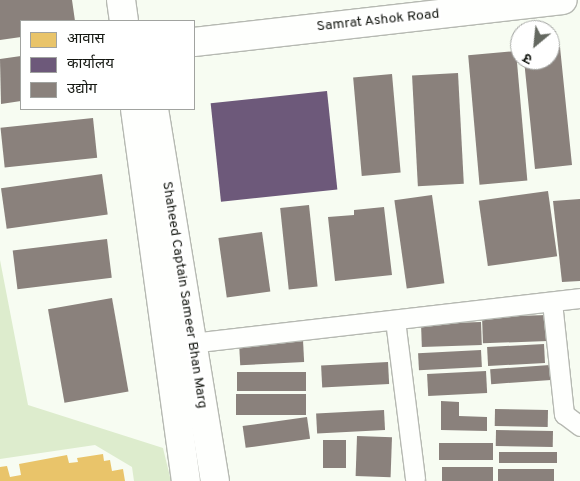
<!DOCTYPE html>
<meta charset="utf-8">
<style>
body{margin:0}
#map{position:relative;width:580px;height:481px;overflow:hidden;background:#f7fcf2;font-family:Overpass,"Noto Sans Devanagari",sans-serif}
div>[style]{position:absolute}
.green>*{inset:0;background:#ddeccd}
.homes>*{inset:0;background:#e9c46a}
.offices>*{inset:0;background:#6d597a;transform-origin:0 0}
.industry>*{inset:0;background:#8a817c;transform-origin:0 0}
.roads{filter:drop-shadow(1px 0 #b6b9b2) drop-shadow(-1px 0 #b6b9b2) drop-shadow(0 1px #b6b9b2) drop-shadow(0 -1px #b6b9b2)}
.street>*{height:19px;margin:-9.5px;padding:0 9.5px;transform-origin:9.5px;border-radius:9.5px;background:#fefffd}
.secondary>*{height:28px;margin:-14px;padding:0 14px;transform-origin:14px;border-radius:14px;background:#fefffd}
span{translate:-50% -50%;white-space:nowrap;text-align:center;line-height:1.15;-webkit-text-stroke:5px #fff;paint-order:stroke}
.street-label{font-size:14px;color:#151812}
.legend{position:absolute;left:20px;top:20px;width:175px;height:90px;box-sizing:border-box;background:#fff;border:1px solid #a1a3a0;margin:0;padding:6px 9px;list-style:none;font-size:15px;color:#151812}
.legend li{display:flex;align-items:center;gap:10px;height:25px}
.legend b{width:25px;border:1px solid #a1a3a0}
.north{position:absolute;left:510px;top:20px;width:50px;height:50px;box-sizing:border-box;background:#fff;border:1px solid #a1a3a0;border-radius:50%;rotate:208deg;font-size:14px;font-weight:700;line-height:20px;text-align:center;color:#151812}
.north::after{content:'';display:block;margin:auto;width:18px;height:22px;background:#646860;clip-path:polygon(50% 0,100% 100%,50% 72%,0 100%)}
</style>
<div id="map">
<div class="green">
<div style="clip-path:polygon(0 260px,28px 405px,163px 448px,171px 481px,134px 481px,132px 467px,95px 445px,0 459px)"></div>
</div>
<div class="homes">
<div style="clip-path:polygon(103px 454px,104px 461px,110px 460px,112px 471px,123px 469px,125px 481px,0 481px,0 467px,7px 466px,10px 477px,21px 475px,19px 464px,67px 455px,69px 463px,78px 462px,77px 458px)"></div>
</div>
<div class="offices">
<div style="left:327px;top:91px;width:99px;height:117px;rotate:84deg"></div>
</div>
<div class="industry">
<div style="clip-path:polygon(0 0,72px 0,75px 21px,21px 21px,21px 37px,0 40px)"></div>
<div style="clip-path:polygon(560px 47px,572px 165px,535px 169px,524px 60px,550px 60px,550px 48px)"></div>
<div style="left:516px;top:51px;width:130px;height:48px;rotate:85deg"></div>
<div style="clip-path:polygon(21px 56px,21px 101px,1px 104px,0 59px)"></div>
<div style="left:458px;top:73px;width:111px;height:46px;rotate:87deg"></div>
<div style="left:392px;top:74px;width:99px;height:39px;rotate:85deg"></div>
<div style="left:93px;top:118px;width:40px;height:93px;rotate:84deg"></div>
<div style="left:102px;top:174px;width:41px;height:102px;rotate:82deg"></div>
<div style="left:548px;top:191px;width:66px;height:70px;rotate:82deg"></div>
<div style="left:432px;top:195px;width:89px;height:38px;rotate:82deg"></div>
<div style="clip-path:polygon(580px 199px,580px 281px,562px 282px,553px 201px)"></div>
<div style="left:309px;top:205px;width:82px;height:29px;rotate:84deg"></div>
<div style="clip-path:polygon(384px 207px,392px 275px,335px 281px,328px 217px,354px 215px,354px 210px)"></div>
<div style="left:262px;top:232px;width:60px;height:44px;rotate:82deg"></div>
<div style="left:107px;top:239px;width:39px;height:95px;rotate:83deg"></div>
<div style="left:112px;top:298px;width:95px;height:65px;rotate:80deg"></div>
<div style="left:547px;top:315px;width:26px;height:65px;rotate:88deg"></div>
<div style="left:481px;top:322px;width:23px;height:60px;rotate:88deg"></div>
<div style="left:303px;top:340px;width:22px;height:64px;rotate:87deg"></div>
<div style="left:544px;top:344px;width:19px;height:57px;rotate:87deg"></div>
<div style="left:481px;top:350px;width:17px;height:63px;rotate:87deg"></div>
<div style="left:388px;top:362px;width:22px;height:67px;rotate:87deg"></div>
<div style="left:550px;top:365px;width:15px;height:60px;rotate:86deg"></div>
<div style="left:486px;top:371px;width:22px;height:59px;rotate:87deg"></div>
<div style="left:306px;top:372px;width:19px;height:69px;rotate:90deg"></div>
<div style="left:306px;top:394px;width:21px;height:70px;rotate:90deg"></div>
<div style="clip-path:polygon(441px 401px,459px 402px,459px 416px,487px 417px,487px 431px,441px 430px)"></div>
<div style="left:495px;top:409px;width:53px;height:17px;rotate:1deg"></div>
<div style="left:384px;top:410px;width:20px;height:68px;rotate:87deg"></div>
<div style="left:307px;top:417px;width:22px;height:65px;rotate:82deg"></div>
<div style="left:496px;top:430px;width:57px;height:16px;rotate:1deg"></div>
<div style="left:357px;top:436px;width:35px;height:40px;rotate:2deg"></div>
<div style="left:323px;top:440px;width:23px;height:28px"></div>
<div style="left:439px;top:443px;width:54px;height:17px"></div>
<div style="left:499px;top:452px;width:58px;height:11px"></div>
<div style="left:442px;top:467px;width:51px;height:14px"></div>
<div style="left:498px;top:469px;width:56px;height:12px"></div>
</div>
<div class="roads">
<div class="street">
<div style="left:552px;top:302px;width:113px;rotate:83.9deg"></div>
<div style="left:564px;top:414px;width:20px;rotate:37deg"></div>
<div style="left:395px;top:320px;width:160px;rotate:82.8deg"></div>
<div style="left:182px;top:344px;width:401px;rotate:-6.6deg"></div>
</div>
<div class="secondary">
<div style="left:121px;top:0;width:21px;rotate:82deg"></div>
<div style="left:194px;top:42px;width:371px;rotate:-6.5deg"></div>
<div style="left:135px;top:109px;width:375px;rotate:82.2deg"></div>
<div style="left:154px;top:109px;width:377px;rotate:80.7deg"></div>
</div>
</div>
<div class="street-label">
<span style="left:378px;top:21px;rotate:-6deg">Samrat Ashok Road</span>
<span style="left:184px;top:295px;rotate:81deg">Shaheed Captain Sameer Bhan Marg</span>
</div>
<ul class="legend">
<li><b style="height:14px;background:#e9c46a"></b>आवास</li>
<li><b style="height:14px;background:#6d597a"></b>कार्यालय</li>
<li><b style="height:14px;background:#8a817c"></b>उद्योग</li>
</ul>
<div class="north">उ</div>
</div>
